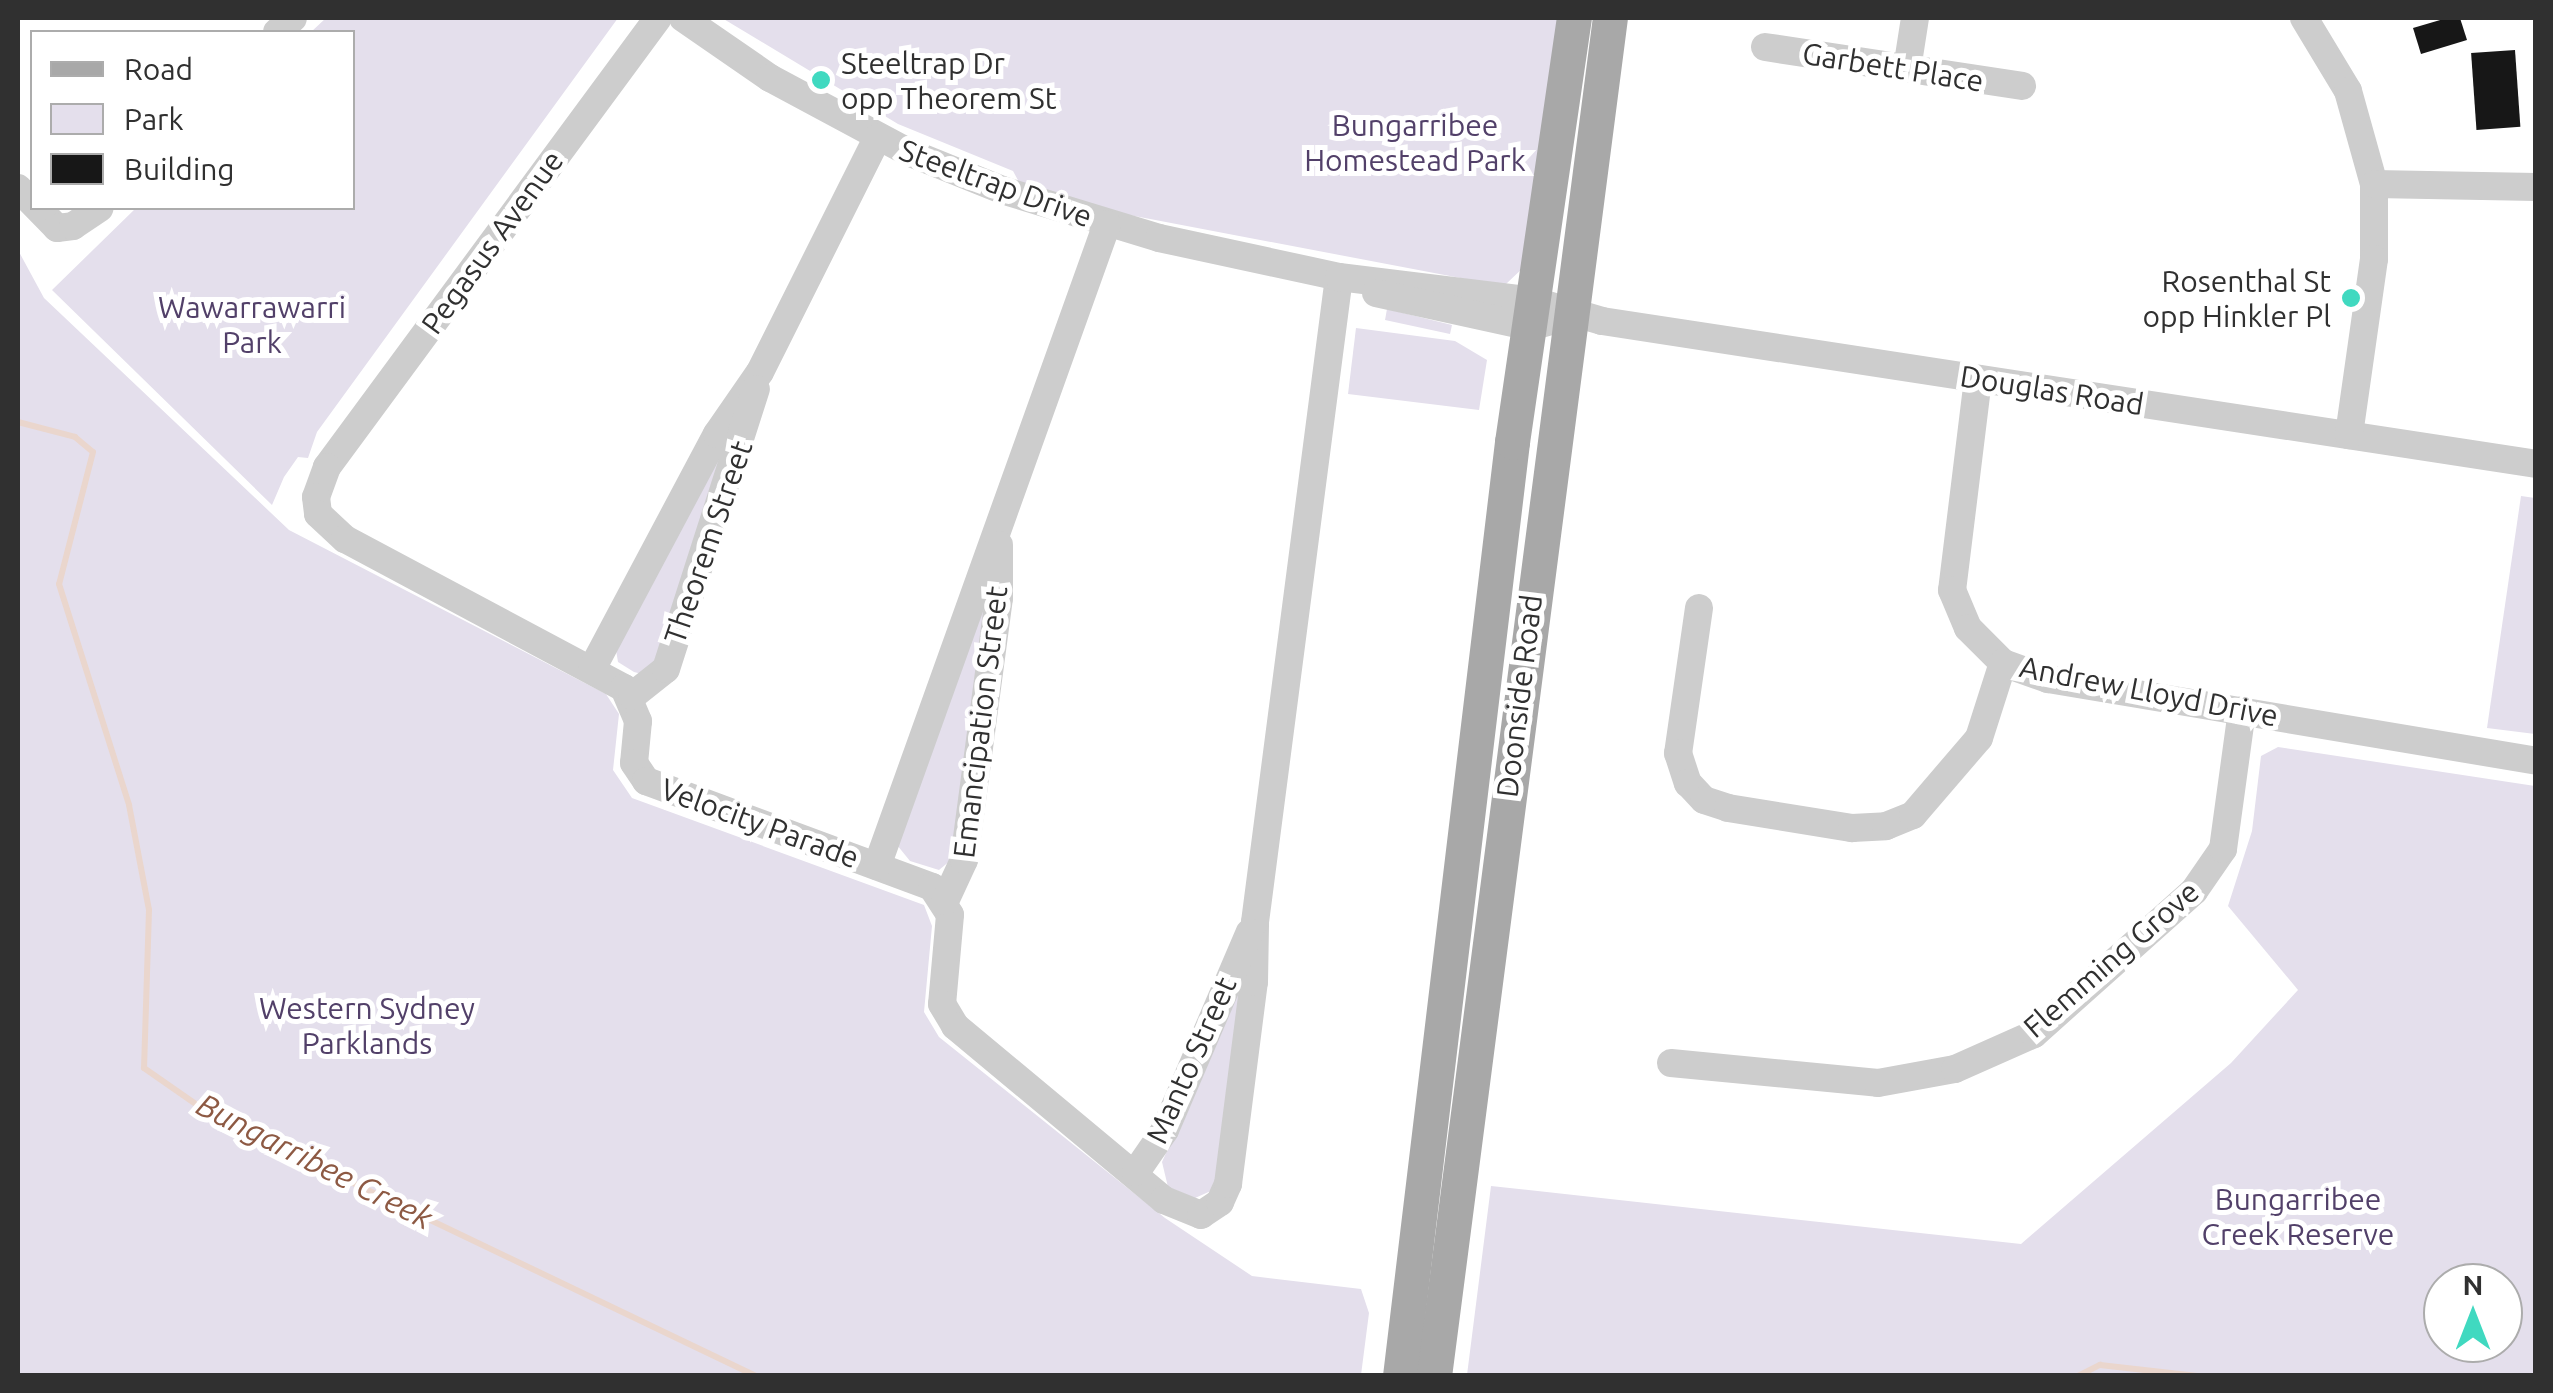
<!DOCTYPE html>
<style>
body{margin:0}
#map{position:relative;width:2553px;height:1393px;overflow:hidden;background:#fff;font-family:Ubuntu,sans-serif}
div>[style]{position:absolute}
.green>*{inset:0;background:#e4dfec}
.stream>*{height:6px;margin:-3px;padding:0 3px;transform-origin:3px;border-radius:3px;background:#ead6cd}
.building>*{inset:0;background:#171717;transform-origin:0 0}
.minor>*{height:28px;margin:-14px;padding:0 14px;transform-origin:14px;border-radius:14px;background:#cdcdcd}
.major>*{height:35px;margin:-17.5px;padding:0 17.5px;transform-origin:17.5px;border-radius:17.5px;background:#a8a8a8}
.dots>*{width:28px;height:28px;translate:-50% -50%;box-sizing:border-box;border:5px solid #fff;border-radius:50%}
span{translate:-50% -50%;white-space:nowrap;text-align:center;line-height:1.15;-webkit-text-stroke:10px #fff;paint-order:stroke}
.poi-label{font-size:30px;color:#303030}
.left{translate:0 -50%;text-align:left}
.right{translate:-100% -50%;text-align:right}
.street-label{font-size:30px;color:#303030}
.park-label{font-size:30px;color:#524069}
.water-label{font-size:32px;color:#8d5943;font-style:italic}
.frame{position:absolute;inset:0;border:20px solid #303030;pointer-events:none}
.legend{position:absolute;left:30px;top:30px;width:325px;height:180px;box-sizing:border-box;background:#fff;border:2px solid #acacac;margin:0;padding:12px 18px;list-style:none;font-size:30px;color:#303030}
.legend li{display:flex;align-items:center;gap:20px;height:50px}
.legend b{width:50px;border:2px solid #acacac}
.north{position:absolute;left:2423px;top:1263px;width:100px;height:100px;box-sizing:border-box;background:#fff;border:2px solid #acacac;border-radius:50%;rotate:0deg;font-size:28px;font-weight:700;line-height:40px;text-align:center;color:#303030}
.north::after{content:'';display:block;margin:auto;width:35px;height:45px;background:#40d9c0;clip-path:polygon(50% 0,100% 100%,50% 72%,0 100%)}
</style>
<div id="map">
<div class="green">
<div style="clip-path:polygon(326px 18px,618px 18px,317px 432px,308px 458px,298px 457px,284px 477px,272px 505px,52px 290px,136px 208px,352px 208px,352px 32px,311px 32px)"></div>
<div style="clip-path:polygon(722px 18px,1561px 18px,1525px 266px,1506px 284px,1492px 284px,1103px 210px,1020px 184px,1013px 171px,898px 124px)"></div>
<div style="clip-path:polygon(18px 250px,44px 298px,289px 530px,606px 694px,619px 714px,613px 770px,632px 798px,924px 905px,932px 926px,924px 1012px,939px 1037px,1165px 1218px,1252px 1276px,1361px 1289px,1369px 1313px,1361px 1375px,18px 1375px)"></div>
<div style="clip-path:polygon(1387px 309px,1452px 325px,1450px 334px,1385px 320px)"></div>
<div style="clip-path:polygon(1356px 328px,1455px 341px,1487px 360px,1479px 410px,1348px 394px)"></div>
<div style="clip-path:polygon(727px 437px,660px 657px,642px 674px,634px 672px,618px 662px,616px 650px)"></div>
<div style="clip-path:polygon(2521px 496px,2535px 498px,2535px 734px,2487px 728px)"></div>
<div style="clip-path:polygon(987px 594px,957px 855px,939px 870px,910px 861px,897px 845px)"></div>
<div style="clip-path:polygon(evenodd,2278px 747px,2535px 786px,2535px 1375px,1467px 1375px,1491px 1186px,2021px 1244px,2231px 1063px,2298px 990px,2228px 906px,2252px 831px,2261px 756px,2278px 747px,2443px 1283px,2503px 1283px,2503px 1343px,2443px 1343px,2443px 1283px)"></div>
<div style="clip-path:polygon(1244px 979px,1221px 1169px,1213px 1190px,1195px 1198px,1168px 1187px,1162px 1162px)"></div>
</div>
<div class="stream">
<div style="left:18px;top:422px;width:59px;rotate:14.7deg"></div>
<div style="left:75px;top:437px;width:23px;rotate:40deg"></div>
<div style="left:93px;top:452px;width:136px;rotate:104.4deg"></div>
<div style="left:59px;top:584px;width:232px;rotate:72.4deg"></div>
<div style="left:129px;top:805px;width:107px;rotate:79.2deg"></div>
<div style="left:149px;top:910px;width:158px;rotate:91.8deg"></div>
<div style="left:144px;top:1068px;width:84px;rotate:34.8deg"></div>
<div style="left:213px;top:1116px;width:602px;rotate:25.59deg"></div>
<div style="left:2078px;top:1376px;width:25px;rotate:-27deg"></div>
<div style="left:2100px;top:1365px;width:98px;rotate:6.5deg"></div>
</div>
<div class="building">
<div style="clip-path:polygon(2447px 18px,2460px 18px,2467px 40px,2421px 54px,2413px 28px)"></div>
<div style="left:2515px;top:50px;width:77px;height:44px;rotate:86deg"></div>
</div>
<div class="minor">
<div style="left:658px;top:18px;width:558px;rotate:126.4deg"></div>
<div style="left:327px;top:467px;width:32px;rotate:110deg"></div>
<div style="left:316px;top:497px;width:17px;rotate:83deg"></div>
<div style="left:318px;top:514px;width:37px;rotate:43deg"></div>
<div style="left:345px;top:539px;width:316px;rotate:28.1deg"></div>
<div style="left:624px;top:688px;width:36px;rotate:67deg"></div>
<div style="left:638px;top:721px;width:42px;rotate:95.4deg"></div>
<div style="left:634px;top:763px;width:22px;rotate:56deg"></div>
<div style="left:646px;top:781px;width:305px;rotate:20.3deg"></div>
<div style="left:932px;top:887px;width:33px;rotate:57deg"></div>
<div style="left:950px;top:915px;width:89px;rotate:95.1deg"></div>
<div style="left:942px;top:1004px;width:26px;rotate:59deg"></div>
<div style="left:955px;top:1026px;width:272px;rotate:39.8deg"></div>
<div style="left:1164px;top:1200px;width:40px;rotate:22deg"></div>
<div style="left:1201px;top:1215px;width:23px;rotate:-34deg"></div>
<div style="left:1220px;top:1202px;width:20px;rotate:-66deg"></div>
<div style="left:1228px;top:1184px;width:204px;rotate:-82.7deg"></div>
<div style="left:1254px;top:982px;width:60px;rotate:-89deg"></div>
<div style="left:1255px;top:922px;width:650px;rotate:-82.58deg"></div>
<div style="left:683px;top:18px;width:106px;rotate:34.6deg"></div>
<div style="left:770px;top:78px;width:157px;rotate:28.2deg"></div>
<div style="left:908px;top:152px;width:101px;rotate:22deg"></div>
<div style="left:1002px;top:190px;width:164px;rotate:17deg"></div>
<div style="left:1159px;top:238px;width:184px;rotate:12.2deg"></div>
<div style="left:1339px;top:277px;width:196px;rotate:7deg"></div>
<div style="left:1534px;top:301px;width:71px;rotate:16.4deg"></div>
<div style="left:1602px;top:321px;width:945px;rotate:8.7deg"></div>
<div style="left:2304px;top:18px;width:85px;rotate:58.9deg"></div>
<div style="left:2348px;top:91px;width:97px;rotate:74.4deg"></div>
<div style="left:2374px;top:184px;width:75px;rotate:90deg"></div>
<div style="left:2374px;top:259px;width:178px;rotate:98.1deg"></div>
<div style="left:277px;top:32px;width:21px;rotate:-41deg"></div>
<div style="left:1765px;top:47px;width:260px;rotate:8.6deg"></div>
<div style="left:1907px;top:69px;width:52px;rotate:-81.1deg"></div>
<div style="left:2374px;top:184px;width:162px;rotate:1.1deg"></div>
<div style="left:18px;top:188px;width:56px;rotate:45.7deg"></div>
<div style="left:57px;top:228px;width:16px;rotate:-7deg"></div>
<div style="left:73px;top:226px;width:32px;rotate:-34deg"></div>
<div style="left:1376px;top:293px;width:158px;rotate:12.4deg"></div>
<div style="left:1530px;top:327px;width:19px;rotate:-16deg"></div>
<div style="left:1978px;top:379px;width:213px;rotate:97deg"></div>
<div style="left:1952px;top:590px;width:41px;rotate:67.2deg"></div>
<div style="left:1968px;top:628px;width:49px;rotate:45deg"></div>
<div style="left:2003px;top:663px;width:48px;rotate:19.6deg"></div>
<div style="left:2048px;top:679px;width:495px;rotate:9.5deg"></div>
<div style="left:1699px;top:608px;width:147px;rotate:98.2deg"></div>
<div style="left:1678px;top:753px;width:32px;rotate:72deg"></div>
<div style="left:1688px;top:783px;width:23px;rotate:47deg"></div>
<div style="left:1704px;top:800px;width:25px;rotate:18deg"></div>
<div style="left:1728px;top:808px;width:126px;rotate:9.2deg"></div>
<div style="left:1852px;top:828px;width:34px;rotate:-3deg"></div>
<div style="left:1886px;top:826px;width:29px;rotate:-22deg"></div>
<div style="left:1913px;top:815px;width:101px;rotate:-49.4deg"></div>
<div style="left:1979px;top:738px;width:79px;rotate:-72.3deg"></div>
<div style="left:592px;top:669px;width:266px;rotate:-62deg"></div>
<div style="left:717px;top:434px;width:75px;rotate:-55.3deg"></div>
<div style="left:760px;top:372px;width:262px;rotate:-63.4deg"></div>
<div style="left:632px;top:696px;width:43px;rotate:-38.5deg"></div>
<div style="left:666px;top:669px;width:294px;rotate:-72.2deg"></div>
<div style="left:877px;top:866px;width:682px;rotate:-70.29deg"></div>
<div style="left:945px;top:901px;width:45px;rotate:-65.1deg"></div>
<div style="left:964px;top:860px;width:264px;rotate:-82.4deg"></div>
<div style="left:999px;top:598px;width:53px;rotate:-90deg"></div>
<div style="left:1671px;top:1063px;width:208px;rotate:5.5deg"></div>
<div style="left:1878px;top:1083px;width:78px;rotate:-10.3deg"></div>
<div style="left:1955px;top:1069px;width:86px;rotate:-23.9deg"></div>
<div style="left:2034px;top:1034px;width:215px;rotate:-41.8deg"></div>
<div style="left:2194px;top:891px;width:51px;rotate:-55.4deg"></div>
<div style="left:2223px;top:849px;width:140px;rotate:-82.2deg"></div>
<div style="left:1136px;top:1172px;width:51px;rotate:-55.4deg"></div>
<div style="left:1165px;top:1130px;width:215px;rotate:-66.8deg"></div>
</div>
<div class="major">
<div style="left:1400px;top:1376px;width:941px;rotate:-83.16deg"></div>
<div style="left:1512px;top:442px;width:429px;rotate:-81.7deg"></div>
<div style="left:1434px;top:1376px;width:1369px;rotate:-82.62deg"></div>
</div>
<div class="dots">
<div style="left:821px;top:80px;background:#40d9c0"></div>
<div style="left:2351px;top:298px;background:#40d9c0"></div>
</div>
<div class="poi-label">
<span class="left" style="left:841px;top:80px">Steeltrap Dr<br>opp Theorem St</span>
<span class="right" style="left:2331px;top:298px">Rosenthal St<br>opp Hinkler Pl</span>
</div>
<div class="street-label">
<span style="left:1893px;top:67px;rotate:9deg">Garbett Place</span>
<span style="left:996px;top:183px;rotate:20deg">Steeltrap Drive</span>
<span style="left:492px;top:242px;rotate:-54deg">Pegasus Avenue</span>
<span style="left:2052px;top:390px;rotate:9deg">Douglas Road</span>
<span style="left:708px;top:542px;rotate:-71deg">Theorem Street</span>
<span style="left:2149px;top:691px;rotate:11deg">Andrew Lloyd Drive</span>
<span style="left:1519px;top:696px;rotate:-83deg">Doonside Road</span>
<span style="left:980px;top:722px;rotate:-83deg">Emancipation Street</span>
<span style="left:760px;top:823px;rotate:20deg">Velocity Parade</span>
<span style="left:2111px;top:959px;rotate:-41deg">Flemming Grove</span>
<span style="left:1191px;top:1060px;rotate:-66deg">Manto Street</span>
</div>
<div class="park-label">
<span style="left:1415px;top:142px">Bungarribee<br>Homestead Park</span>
<span style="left:252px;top:324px">Wawarrawarri<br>Park</span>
<span style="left:367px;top:1025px">Western Sydney<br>Parklands</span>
<span style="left:2298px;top:1216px">Bungarribee<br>Creek Reserve</span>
</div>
<div class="water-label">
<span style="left:315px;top:1161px;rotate:27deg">Bungarribee Creek</span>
</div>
<div class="frame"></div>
<ul class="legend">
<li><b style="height:12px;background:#a8a8a8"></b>Road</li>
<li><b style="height:28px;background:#e4dfec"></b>Park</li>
<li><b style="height:28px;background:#171717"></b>Building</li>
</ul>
<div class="north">N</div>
</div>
